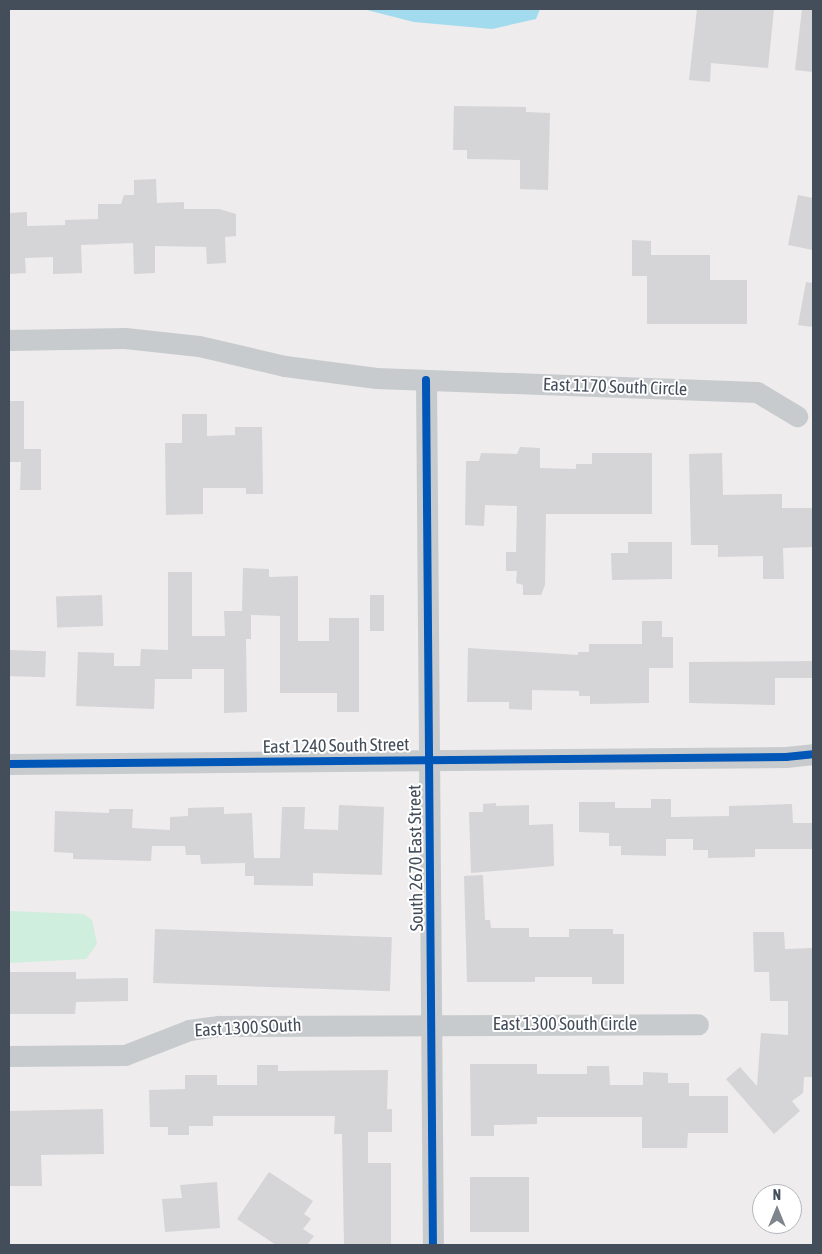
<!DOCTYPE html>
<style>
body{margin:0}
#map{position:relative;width:822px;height:1254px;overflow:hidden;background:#eeecec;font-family:"Asap Condensed",sans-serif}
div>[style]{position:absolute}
.green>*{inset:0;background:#cfeedd}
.water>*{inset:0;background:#a2daee}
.building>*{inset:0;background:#d5d4d7;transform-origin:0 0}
.minor>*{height:21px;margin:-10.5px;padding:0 10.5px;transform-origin:10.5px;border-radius:10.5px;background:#c8cbcd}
.cycleway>*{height:8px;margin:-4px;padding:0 4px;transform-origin:4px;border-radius:4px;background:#0057b8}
span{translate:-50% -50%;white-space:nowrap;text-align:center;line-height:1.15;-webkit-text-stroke:4px #fff;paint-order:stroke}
.street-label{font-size:18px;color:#434e5a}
.frame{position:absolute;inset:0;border:10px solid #434e5a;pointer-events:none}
.north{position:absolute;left:752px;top:1184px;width:50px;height:50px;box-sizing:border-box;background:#fff;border:1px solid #b4b8bd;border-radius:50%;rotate:0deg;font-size:14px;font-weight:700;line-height:20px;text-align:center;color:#434e5a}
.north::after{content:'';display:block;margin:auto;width:18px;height:22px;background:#7f858d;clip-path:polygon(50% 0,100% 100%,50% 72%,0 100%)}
</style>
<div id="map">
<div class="green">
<div style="clip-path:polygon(9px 911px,84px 914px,92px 920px,97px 944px,86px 959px,9px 963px)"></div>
</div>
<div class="water">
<div style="clip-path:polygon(363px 9px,540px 9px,536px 19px,492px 29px,414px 22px)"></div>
</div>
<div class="building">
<div style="clip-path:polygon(697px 9px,774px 9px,768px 68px,711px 63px,710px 82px,689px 80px)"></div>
<div style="clip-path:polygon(802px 9px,813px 9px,813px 72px,795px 70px)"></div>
<div style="clip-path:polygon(454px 106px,526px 107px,526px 112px,550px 113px,548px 190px,520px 189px,520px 160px,467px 159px,467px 150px,453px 150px)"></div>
<div style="clip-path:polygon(156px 179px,157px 203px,184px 202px,184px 209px,219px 209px,236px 214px,236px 236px,225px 237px,226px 263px,207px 264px,206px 247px,155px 246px,155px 273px,134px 274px,133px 243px,81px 245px,82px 273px,53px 274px,53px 257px,25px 258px,26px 273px,9px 274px,9px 213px,27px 212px,27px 226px,65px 225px,65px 220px,98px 219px,98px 204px,121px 204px,124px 195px,134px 195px,134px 180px)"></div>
<div style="clip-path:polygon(798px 195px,813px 198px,813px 250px,788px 245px)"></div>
<div style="clip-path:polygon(632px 240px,651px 241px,651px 255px,710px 255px,710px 280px,747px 280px,747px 324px,647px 324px,647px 276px,632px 276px)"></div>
<div style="clip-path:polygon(806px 282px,813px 283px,813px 327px,798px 325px)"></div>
<div style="clip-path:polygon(9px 401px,24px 401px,24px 449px,41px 449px,41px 490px,20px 490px,21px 462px,9px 462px)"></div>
<div style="clip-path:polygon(182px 414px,207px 414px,207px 436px,235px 435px,235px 427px,262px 427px,263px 494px,246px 494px,246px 488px,203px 488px,203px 514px,166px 515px,165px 443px,182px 443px)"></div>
<div style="clip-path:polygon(520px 447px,540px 448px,540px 468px,576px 469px,576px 464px,592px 464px,592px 453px,652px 453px,652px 514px,546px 514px,545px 585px,541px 595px,523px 595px,523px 585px,516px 583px,517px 571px,506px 571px,506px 552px,516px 552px,517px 506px,485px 505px,484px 526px,465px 525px,466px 461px,479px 461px,481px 453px,517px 454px)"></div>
<div style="clip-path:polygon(722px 453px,723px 495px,782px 494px,782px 508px,813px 508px,813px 547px,783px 548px,784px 579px,763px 579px,763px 556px,718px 557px,718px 545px,691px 545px,689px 454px)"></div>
<div style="clip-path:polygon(628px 542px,672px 542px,672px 579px,612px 580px,611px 553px,628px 553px)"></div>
<div style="clip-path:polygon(243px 568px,269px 569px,269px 577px,298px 576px,298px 641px,329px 641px,329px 618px,359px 618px,359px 712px,337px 712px,337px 693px,280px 693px,280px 616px,251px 615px,251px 639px,246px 639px,247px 712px,224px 713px,224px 669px,192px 669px,192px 679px,155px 679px,154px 709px,76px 706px,78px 652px,114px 653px,114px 666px,140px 666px,141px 649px,168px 650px,168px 572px,192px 572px,192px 636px,225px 636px,224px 611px,242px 611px)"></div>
<div style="left:102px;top:595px;width:31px;height:46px;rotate:88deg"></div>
<div style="left:370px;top:595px;width:14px;height:36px"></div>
<div style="clip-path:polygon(642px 621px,662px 621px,662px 637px,673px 637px,673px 668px,649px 668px,649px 703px,590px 704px,590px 696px,579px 696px,579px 691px,532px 690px,532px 710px,509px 709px,509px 702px,467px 702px,468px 648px,578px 655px,578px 652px,589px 652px,589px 644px,642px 644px)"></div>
<div style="left:9px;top:650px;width:37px;height:26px;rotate:2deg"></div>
<div style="clip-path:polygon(813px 661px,813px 678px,775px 678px,775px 705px,689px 703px,689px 662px)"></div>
<div style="clip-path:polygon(651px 799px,671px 799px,671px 817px,729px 816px,729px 806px,792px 804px,793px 823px,813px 823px,813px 849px,755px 849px,755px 857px,708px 858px,708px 850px,693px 850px,693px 839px,666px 839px,666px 856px,621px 855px,621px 846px,609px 846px,609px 833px,579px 832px,579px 802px,615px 802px,615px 808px,651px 808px)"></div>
<div style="clip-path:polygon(496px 803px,496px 806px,529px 805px,529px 825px,553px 824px,554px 866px,471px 873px,469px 812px,483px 812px,483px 804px)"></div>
<div style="clip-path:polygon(339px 805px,384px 807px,382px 875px,313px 873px,313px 886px,254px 885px,254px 876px,245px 876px,245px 863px,201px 864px,200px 855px,186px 855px,185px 846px,152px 846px,151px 861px,73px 859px,73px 853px,54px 852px,55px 811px,109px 813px,109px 809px,133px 809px,132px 828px,170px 830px,170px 817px,188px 816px,188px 808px,224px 807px,224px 814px,252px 813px,254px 858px,280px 858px,282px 807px,305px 807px,304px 829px,338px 830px)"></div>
<div style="clip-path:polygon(483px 875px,485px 920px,490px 920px,491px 928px,529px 928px,529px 937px,569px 937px,569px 929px,613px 929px,613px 934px,624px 934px,624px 984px,592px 984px,592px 977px,535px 977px,535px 982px,467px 982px,464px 876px)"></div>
<div style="left:155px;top:929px;width:237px;height:54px;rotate:2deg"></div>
<div style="clip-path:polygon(753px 932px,784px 932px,785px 949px,813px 948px,813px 1077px,804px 1077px,803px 1093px,792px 1101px,800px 1111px,774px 1134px,726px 1079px,740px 1067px,757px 1086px,761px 1033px,788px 1035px,788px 1001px,770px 1001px,769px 972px,754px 972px)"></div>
<div style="clip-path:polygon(9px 972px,76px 972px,76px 979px,128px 978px,128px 1001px,76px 1002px,75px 1014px,9px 1014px)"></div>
<div style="clip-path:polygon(470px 1064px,537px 1064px,537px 1074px,587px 1074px,587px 1066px,609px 1066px,610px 1085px,643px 1085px,643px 1072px,668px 1073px,668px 1083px,689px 1083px,689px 1096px,728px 1096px,728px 1133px,688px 1133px,687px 1148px,642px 1148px,642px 1117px,537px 1117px,537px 1124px,494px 1125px,494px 1136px,471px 1136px)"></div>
<div style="clip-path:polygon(257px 1065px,278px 1065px,278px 1071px,388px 1070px,387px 1109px,392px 1109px,392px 1132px,368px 1132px,368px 1163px,391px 1163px,391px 1245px,344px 1245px,342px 1134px,334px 1134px,335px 1116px,213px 1116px,213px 1126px,189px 1126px,189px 1135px,168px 1135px,168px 1127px,150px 1127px,149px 1090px,185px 1089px,185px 1075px,217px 1075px,217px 1085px,257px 1085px)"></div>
<div style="clip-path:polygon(103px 1109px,104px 1154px,41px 1155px,42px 1186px,9px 1186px,9px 1111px)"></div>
<div style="clip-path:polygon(269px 1172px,313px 1201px,304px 1214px,311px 1219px,303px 1229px,314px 1236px,307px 1245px,276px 1245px,237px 1219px)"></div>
<div style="left:470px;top:1177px;width:59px;height:55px"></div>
<div style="clip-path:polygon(217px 1182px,220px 1228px,165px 1232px,162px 1199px,182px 1198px,180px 1185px)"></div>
</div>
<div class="minor">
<div style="left:9px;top:340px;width:116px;rotate:-1deg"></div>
<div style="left:125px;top:338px;width:74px;rotate:6.2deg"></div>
<div style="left:199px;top:346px;width:88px;rotate:13.1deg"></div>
<div style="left:285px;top:366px;width:92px;rotate:7.5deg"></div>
<div style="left:376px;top:378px;width:381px;rotate:2.1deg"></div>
<div style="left:757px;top:392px;width:47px;rotate:31deg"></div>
<div style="left:426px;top:380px;width:865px;rotate:89.54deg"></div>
<div style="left:9px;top:764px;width:777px;rotate:-0.52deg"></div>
<div style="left:786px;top:757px;width:27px;rotate:-6deg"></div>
<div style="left:9px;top:1056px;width:116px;rotate:-0.5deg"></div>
<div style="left:125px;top:1055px;width:69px;rotate:-21.3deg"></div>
<div style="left:189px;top:1030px;width:30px;rotate:-8deg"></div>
<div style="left:219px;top:1026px;width:479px;rotate:-0.2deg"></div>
</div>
<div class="cycleway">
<div style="left:426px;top:380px;width:865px;rotate:89.54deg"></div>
<div style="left:9px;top:764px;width:777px;rotate:-0.52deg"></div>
<div style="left:786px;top:757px;width:27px;rotate:-6deg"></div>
</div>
<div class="street-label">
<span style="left:615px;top:387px;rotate:2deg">East 1170 South Circle</span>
<span style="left:336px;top:746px;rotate:-1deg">East 1240 South Street</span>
<span style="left:416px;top:858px;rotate:-91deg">South 2670 East Street</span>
<span style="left:565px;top:1024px">East 1300 South Circle</span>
<span style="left:248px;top:1028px;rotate:-3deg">East 1300 SOuth</span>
</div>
<div class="frame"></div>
<div class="north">N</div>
</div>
